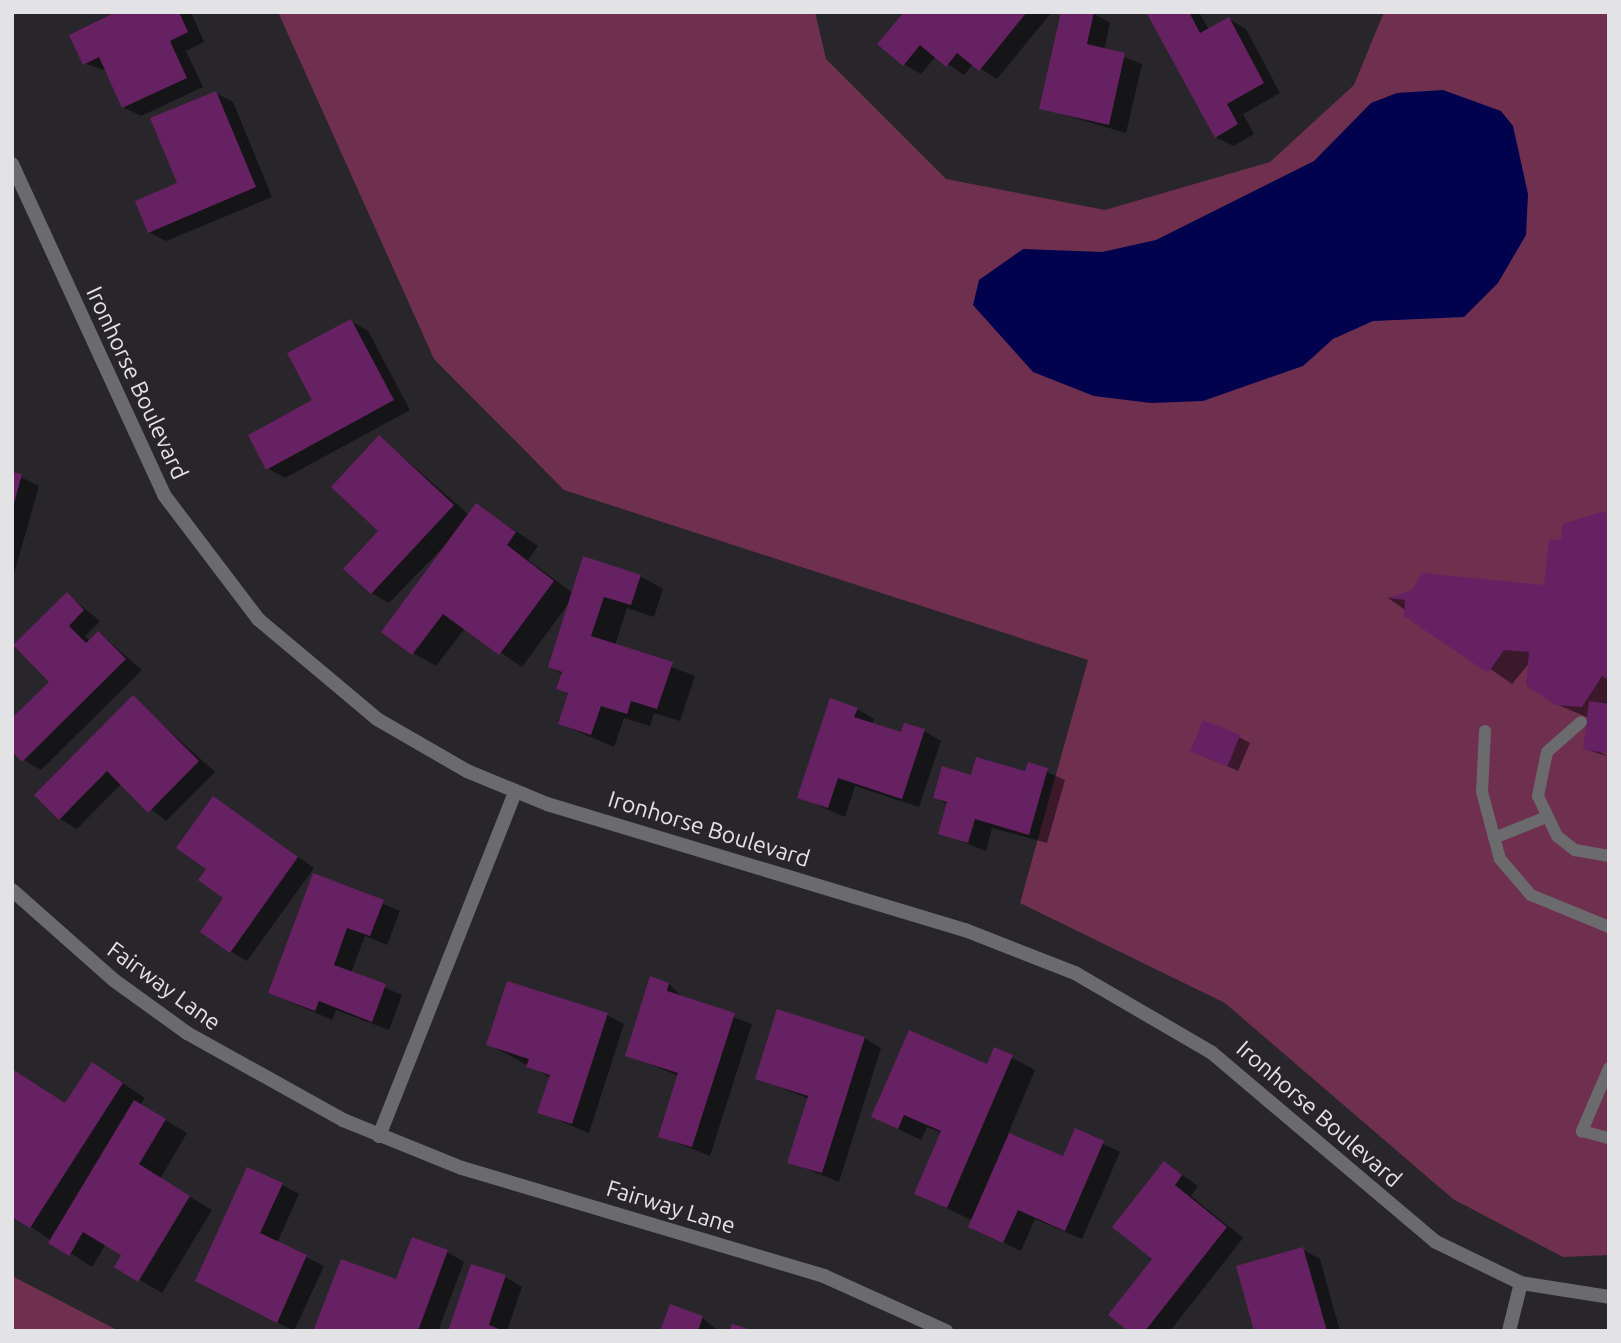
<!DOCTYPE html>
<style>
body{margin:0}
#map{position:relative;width:1621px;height:1343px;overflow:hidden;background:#28262a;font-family:Ubuntu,sans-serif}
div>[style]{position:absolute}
.green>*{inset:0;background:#6f304f}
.water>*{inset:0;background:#00024d}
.shadow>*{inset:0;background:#0007}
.building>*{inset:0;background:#662163;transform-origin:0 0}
.service>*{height:12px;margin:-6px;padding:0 6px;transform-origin:6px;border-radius:6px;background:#6b6b6d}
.minor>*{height:14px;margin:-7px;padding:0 7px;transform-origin:7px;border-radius:7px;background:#6b6b6d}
span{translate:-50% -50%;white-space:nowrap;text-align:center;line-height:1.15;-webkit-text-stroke:6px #28262a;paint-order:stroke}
.street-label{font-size:23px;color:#e3e2e5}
.frame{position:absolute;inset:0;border:14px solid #e3e2e5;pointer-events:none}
</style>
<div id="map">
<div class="green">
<div style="clip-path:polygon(278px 12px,815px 12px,826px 59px,946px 179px,1105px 210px,1270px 162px,1354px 85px,1384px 12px,1609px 12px,1609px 1255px,1563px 1257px,1453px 1199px,1225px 1003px,1020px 903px,1088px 660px,564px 490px,434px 359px)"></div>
<div style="clip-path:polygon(12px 1276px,119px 1331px,12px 1331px)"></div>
</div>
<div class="water">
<div style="clip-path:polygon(1443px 90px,1501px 111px,1513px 126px,1528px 194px,1526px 235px,1498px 283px,1464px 317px,1373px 321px,1333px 339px,1303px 366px,1203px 401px,1151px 403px,1094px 396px,1033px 372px,973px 305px,979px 280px,1023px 249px,1102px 252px,1156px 240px,1314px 161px,1371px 103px,1397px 93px)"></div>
</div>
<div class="shadow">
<div style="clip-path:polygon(121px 12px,191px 12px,204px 42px,186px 51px,203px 87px,141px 116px,123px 107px,107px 71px,84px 63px)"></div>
<div style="clip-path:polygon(906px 12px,1052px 12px,997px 79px,973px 64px,964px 75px,936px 56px,921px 74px,904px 64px)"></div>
<div style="clip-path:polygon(1148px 12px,1199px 12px,1209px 30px,1229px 19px,1246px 29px,1280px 93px,1243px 114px,1254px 134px,1233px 146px,1216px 137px)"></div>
<div style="clip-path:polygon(1093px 13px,1110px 23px,1104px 50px,1142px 64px,1126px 133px,1041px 108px)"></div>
<div style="clip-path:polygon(216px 93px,233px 102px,272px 197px,166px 241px,149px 232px,179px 184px)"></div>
<div style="clip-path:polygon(351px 321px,368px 331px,410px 410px,285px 478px,267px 468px,315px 401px)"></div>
<div style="clip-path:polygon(380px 437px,469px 515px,477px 505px,538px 546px,528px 560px,573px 593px,640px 576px,663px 589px,654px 617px,627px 608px,615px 645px,695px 676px,680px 721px,654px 713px,650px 726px,624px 718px,614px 747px,560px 724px,570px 695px,558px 688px,563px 674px,550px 667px,569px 603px,522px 667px,465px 628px,436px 666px,413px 653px,452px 538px,389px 603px,372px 593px,381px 531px)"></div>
<div style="clip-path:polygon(12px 473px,39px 486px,12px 581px)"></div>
<div style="clip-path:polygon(1609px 518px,1609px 751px,1595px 749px,1609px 757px,1585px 749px,1589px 718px,1556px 704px,1530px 662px,1512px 684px,1388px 598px,1413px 591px,1545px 587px,1563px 542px)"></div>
<div style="clip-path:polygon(67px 594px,100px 621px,85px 636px,90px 641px,99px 633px,142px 670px,41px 770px,24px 760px,52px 682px)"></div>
<div style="clip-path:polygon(133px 698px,215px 772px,166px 821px,121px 784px,77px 829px,60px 819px)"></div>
<div style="clip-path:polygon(857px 709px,874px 719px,872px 725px,902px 735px,924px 731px,941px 741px,919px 807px,855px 786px,845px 817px,799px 797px)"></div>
<div style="clip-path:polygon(1239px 737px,1250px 743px,1238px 771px,1204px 756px)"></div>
<div style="clip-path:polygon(1029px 764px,1065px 780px,1047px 843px,992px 828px,986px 851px,940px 833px,948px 805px,935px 797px,1027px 773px)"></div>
<div style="clip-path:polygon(213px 798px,314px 868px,247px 961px,230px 951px,226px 898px,208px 869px)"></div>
<div style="clip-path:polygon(314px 875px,400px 911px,387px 945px,365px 936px,351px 973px,402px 995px,389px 1030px,336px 1010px,332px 1020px,270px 993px)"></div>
<div style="clip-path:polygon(669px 984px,684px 999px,752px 1024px,710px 1156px,660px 1136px,679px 1076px,627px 1055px)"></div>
<div style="clip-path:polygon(607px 1015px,624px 1024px,589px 1133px,539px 1112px,551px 1078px,488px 1044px)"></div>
<div style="clip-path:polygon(864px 1038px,881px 1048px,839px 1182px,790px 1162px,809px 1099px,757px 1078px)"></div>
<div style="clip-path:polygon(995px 1049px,1035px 1070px,1008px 1134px,1064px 1158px,1076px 1131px,1120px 1152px,1082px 1239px,1035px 1219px,1021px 1251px,970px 1227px,973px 1221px,916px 1193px,942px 1133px,927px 1127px,921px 1140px,873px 1117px,988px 1066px)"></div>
<div style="clip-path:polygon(115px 1078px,145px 1098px,140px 1105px,187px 1133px,160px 1179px,212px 1210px,162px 1293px,116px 1266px,123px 1255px,106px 1244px,92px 1267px,31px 1227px,66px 1105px)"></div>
<div style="clip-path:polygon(1165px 1163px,1198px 1186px,1191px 1196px,1243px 1238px,1170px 1331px,1131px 1331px,1155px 1259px)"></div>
<div style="clip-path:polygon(282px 1185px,299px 1194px,277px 1243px,324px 1266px,294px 1331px,214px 1290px)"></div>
<div style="clip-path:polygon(1302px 1249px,1320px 1259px,1340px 1331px,1256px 1331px)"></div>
<div style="clip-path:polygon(447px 1252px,464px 1262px,438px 1331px,316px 1329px)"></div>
<div style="clip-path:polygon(505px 1277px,522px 1287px,507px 1331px,450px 1331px)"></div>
<div style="clip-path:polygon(702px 1317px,718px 1331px,662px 1331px)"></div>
</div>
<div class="building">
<div style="clip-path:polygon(116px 12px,179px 12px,188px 32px,170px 41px,187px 78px,122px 108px,99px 57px,83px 65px,69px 35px)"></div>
<div style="clip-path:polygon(904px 12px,1027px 12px,979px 71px,957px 53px,946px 67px,920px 45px,903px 66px,877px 44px)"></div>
<div style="clip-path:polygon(1061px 12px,1094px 12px,1087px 44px,1125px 53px,1109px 125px,1039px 109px)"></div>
<div style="clip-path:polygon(1146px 12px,1189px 12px,1200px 33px,1229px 17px,1264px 83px,1227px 104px,1238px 124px,1215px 138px)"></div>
<div style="clip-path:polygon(216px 91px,256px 187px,148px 233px,135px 201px,177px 183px,150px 118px)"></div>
<div style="clip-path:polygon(351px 319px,394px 400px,266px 470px,248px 435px,312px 400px,287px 353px)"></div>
<div style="clip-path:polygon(379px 435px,454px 505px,371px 594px,343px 569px,378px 531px,331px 487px)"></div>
<div style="clip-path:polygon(12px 472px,22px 474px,13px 507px,12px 507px)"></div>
<div style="clip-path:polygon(476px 503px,516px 532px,507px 545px,554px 581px,499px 655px,443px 614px,412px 655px,381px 632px)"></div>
<div style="clip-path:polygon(1600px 512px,1609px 513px,1609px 680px,1602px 676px,1582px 707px,1555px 705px,1526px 685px,1529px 652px,1504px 650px,1488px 673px,1404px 616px,1405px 600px,1388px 598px,1412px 590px,1422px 573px,1544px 585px,1549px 539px,1561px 540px,1563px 524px)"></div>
<div style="clip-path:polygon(583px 556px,641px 575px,631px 605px,604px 597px,591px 636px,673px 662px,657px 709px,631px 701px,627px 714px,601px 706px,591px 735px,558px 724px,568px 693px,556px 689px,562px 672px,548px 667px)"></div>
<div style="clip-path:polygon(67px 592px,84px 610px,69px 626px,86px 643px,98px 631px,126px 659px,22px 762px,12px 751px,12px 718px,49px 682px,13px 645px)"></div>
<div style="clip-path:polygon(133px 695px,199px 761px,148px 813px,107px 771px,59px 820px,34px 795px)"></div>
<div style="clip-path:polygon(830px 698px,858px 708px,854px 717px,901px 732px,904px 723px,925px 729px,902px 799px,838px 778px,828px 808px,797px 798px)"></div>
<div style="clip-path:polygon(1589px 701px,1609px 704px,1609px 753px,1583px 750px)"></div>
<div style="left:1203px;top:720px;width:40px;height:34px;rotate:22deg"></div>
<div style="clip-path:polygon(976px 757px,1025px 771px,1028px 762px,1048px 768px,1029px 835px,975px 819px,968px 843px,938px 834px,947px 802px,933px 798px,942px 766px,971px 775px)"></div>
<div style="clip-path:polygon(213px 796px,298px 857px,230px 953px,200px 932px,223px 898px,198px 880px,206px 869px,176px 848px)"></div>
<div style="clip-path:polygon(313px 873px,384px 900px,370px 936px,347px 928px,334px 965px,386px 984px,372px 1022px,319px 1001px,315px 1011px,268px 993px)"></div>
<div style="clip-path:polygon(650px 976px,669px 983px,667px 991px,735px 1013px,692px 1147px,658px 1137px,678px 1073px,625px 1056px)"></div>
<div style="clip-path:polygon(507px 981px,608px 1013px,572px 1124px,537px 1113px,550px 1075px,526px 1067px,529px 1059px,486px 1045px)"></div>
<div style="clip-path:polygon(777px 1009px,865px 1037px,822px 1173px,787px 1163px,808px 1096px,755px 1079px)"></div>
<div style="clip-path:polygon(909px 1030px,987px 1064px,994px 1047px,1013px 1055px,947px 1208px,914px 1194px,941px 1131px,904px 1115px,898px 1129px,871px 1117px)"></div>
<div style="clip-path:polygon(92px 1062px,123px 1083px,30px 1228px,12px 1217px,12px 1069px,65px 1103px)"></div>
<div style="clip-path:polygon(134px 1100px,166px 1119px,139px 1164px,190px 1196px,138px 1282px,114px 1267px,121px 1255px,83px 1232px,69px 1256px,48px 1243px)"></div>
<div style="clip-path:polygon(1075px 1128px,1104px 1141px,1065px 1231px,1018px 1210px,1003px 1243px,968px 1227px,1009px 1133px,1063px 1156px)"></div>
<div style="clip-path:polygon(1164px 1161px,1182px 1175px,1175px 1185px,1227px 1227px,1145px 1331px,1128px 1331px,1108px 1315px,1152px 1259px,1112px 1227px)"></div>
<div style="clip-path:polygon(247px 1167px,283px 1183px,260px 1233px,307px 1255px,277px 1323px,195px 1281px)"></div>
<div style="clip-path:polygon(412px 1237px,448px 1250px,418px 1331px,314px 1329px,341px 1259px,396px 1279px)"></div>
<div style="clip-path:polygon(1303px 1247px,1327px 1331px,1254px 1331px,1236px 1266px)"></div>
<div style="clip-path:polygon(471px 1264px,506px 1275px,489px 1325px,504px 1331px,448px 1331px)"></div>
<div style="clip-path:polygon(670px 1304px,703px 1316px,698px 1331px,660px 1331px)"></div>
<div style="clip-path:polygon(732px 1324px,752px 1330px,752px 1331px,729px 1331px)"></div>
</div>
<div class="service">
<div style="left:1581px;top:722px;width:45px;rotate:138.6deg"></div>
<div style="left:1547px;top:752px;width:45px;rotate:101.6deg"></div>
<div style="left:1538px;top:796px;width:44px;rotate:64.6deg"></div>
<div style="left:1557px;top:836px;width:23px;rotate:38deg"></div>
<div style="left:1575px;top:850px;width:35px;rotate:10deg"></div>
<div style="left:1485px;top:731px;width:61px;rotate:92.8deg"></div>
<div style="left:1482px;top:792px;width:69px;rotate:75deg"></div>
<div style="left:1500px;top:859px;width:48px;rotate:49.3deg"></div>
<div style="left:1531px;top:895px;width:84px;rotate:22.3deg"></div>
<div style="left:1494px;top:838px;width:54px;rotate:-21.8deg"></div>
<div style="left:1609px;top:1068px;width:69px;rotate:113.2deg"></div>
<div style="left:1582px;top:1131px;width:28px;rotate:15deg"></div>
</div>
<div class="minor">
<div style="left:12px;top:164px;width:364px;rotate:65.3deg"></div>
<div style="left:164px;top:495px;width:156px;rotate:52.8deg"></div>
<div style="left:258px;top:619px;width:155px;rotate:40deg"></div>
<div style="left:377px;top:719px;width:104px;rotate:30deg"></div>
<div style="left:467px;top:771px;width:87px;rotate:22.4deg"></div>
<div style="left:547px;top:804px;width:437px;rotate:16.8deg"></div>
<div style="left:965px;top:930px;width:118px;rotate:21.4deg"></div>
<div style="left:1075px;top:973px;width:157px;rotate:30.2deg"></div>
<div style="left:1211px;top:1052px;width:294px;rotate:40.2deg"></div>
<div style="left:1436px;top:1242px;width:94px;rotate:25.8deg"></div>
<div style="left:1521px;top:1283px;width:89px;rotate:9deg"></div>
<div style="left:12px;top:890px;width:137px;rotate:41.5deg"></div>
<div style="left:115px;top:981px;width:89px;rotate:35.8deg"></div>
<div style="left:187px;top:1033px;width:179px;rotate:29.1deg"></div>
<div style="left:343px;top:1120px;width:128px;rotate:22deg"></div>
<div style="left:462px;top:1168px;width:378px;rotate:16.6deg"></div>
<div style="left:824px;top:1276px;width:134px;rotate:24.3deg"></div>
<div style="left:379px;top:1136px;width:370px;rotate:-68.4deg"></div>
<div style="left:1509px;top:1331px;width:49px;rotate:-76deg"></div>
</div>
<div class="street-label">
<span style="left:137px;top:383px;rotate:65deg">Ironhorse Boulevard</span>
<span style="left:709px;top:829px;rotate:17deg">Ironhorse Boulevard</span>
<span style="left:164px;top:986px;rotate:36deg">Fairway Lane</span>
<span style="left:1319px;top:1114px;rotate:41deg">Ironhorse Boulevard</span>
<span style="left:671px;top:1207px;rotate:17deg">Fairway Lane</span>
</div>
<div class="frame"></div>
</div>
